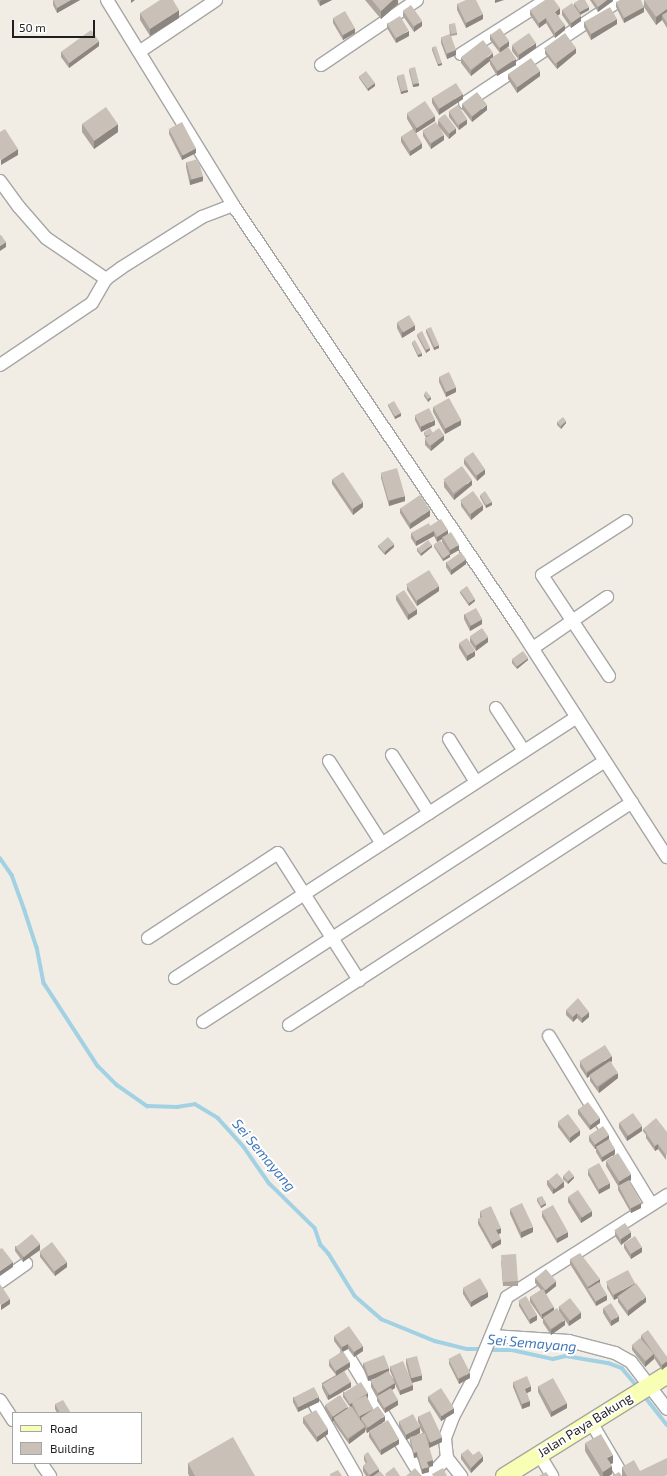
<!DOCTYPE html>
<style>
body{margin:0}
#map{position:relative;width:667px;height:1476px;overflow:hidden;background:#f1ede5;font-family:"Exo 2",sans-serif}
div>[style]{position:absolute}
.stream>*{height:3.5px;margin:-1.75px;padding:0 1.75px;transform-origin:1.75px;border-radius:1.75px;background:#a1d1e2}
.roads{filter:drop-shadow(1px 0 #a6a6a6) drop-shadow(-1px 0 #a6a6a6) drop-shadow(0 1px #a6a6a6) drop-shadow(0 -1px #a6a6a6)}
.minor>*{height:12px;margin:-6px;padding:0 6px;transform-origin:6px;border-radius:6px;background:#fff}
.secondary>*{height:17px;margin:-8.5px;padding:0 8.5px;transform-origin:8.5px;border-radius:8.5px;background:#f8ffb5}
.wall>*{inset:0;background:#ada59d}
.shaded-wall>*{inset:0;background:#8d8680}
.building>*{inset:0;background:#c9c0b7;transform-origin:0 0}
span{translate:-50% -50%;white-space:nowrap;text-align:center;line-height:1.15;-webkit-text-stroke:4px #fff;paint-order:stroke}
.street-label{font-size:13px;color:#1f1f1f}
.water-label{font-size:14px;color:#4278b9;font-style:italic}
.legend{position:absolute;left:12px;top:1412px;width:130px;height:52px;box-sizing:border-box;background:#fff;border:1px solid #a5a5a5;margin:0;padding:5px 7px;list-style:none;font-size:12px;color:#1f1f1f}
.legend li{display:flex;align-items:center;gap:8px;height:20px}
.legend b{width:20px;border:1px solid #a5a5a5}
.scale{position:absolute;left:12px;top:20px;width:83px;height:18px;box-sizing:border-box;border:2px solid #1f1f1f;border-top:0;padding-left:5px;font-size:12px;line-height:14px;white-space:nowrap;color:#1f1f1f;-webkit-text-stroke:3px #fff;paint-order:stroke}
</style>
<div id="map">
<div class="stream">
<div style="left:0;top:858px;width:21px;rotate:55deg"></div>
<div style="left:12px;top:875px;width:38px;rotate:70deg"></div>
<div style="left:25px;top:911px;width:38px;rotate:72deg"></div>
<div style="left:37px;top:947px;width:37px;rotate:79deg"></div>
<div style="left:44px;top:983px;width:99px;rotate:57deg"></div>
<div style="left:98px;top:1066px;width:27px;rotate:45deg"></div>
<div style="left:117px;top:1085px;width:37px;rotate:35deg"></div>
<div style="left:147px;top:1106px;width:30px;rotate:2deg"></div>
<div style="left:177px;top:1107px;width:18px;rotate:-9deg"></div>
<div style="left:195px;top:1104px;width:27px;rotate:31deg"></div>
<div style="left:218px;top:1118px;width:39px;rotate:48deg"></div>
<div style="left:244px;top:1147px;width:44px;rotate:55.2deg"></div>
<div style="left:269px;top:1183px;width:64px;rotate:44.4deg"></div>
<div style="left:315px;top:1228px;width:18px;rotate:71deg"></div>
<div style="left:321px;top:1245px;width:12px;rotate:48deg"></div>
<div style="left:329px;top:1254px;width:49px;rotate:58.2deg"></div>
<div style="left:355px;top:1296px;width:35px;rotate:41deg"></div>
<div style="left:381px;top:1319px;width:58px;rotate:22.2deg"></div>
<div style="left:435px;top:1341px;width:33px;rotate:14deg"></div>
<div style="left:467px;top:1349px;width:15px"></div>
<div style="left:488px;top:1350px;width:24px"></div>
<div style="left:512px;top:1350px;width:42px;rotate:12.4deg"></div>
<div style="left:553px;top:1359px;width:13px;rotate:-13deg"></div>
<div style="left:566px;top:1356px;width:43px;rotate:9.5deg"></div>
<div style="left:608px;top:1363px;width:15px;rotate:20deg"></div>
<div style="left:622px;top:1368px;width:25px;rotate:50deg"></div>
<div style="left:643px;top:1394px;width:39px;rotate:52deg"></div>
</div>
<div class="roads">
<div class="minor">
<div style="left:107px;top:0;width:241px;rotate:58.4deg"></div>
<div style="left:233px;top:205px;width:508px;rotate:55.9deg"></div>
<div style="left:518px;top:626px;width:275px;rotate:57.2deg"></div>
<div style="left:139px;top:52px;width:93px;rotate:-34deg"></div>
<div style="left:461px;top:54px;width:101px;rotate:-32.4deg"></div>
<div style="left:321px;top:65px;width:116px;rotate:-34.1deg"></div>
<div style="left:465px;top:103px;width:186px;rotate:-33.6deg"></div>
<div style="left:0;top:181px;width:32px;rotate:54deg"></div>
<div style="left:19px;top:207px;width:41px;rotate:48.9deg"></div>
<div style="left:46px;top:238px;width:73px;rotate:34.3deg"></div>
<div style="left:0;top:365px;width:111px;rotate:-34deg"></div>
<div style="left:92px;top:303px;width:28px;rotate:-60deg"></div>
<div style="left:106px;top:279px;width:19px;rotate:-36deg"></div>
<div style="left:121px;top:268px;width:96px;rotate:-32.2deg"></div>
<div style="left:202px;top:217px;width:33px;rotate:-21deg"></div>
<div style="left:533px;top:648px;width:90px;rotate:-34.6deg"></div>
<div style="left:609px;top:676px;width:121px;rotate:-123.6deg"></div>
<div style="left:542px;top:575px;width:100px;rotate:-32.7deg"></div>
<div style="left:496px;top:708px;width:51px;rotate:56.9deg"></div>
<div style="left:449px;top:739px;width:51px;rotate:57.9deg"></div>
<div style="left:392px;top:755px;width:69px;rotate:57.5deg"></div>
<div style="left:329px;top:761px;width:98px;rotate:57.4deg"></div>
<div style="left:148px;top:938px;width:155px;rotate:-33.2deg"></div>
<div style="left:278px;top:853px;width:151px;rotate:57.5deg"></div>
<div style="left:175px;top:978px;width:479px;rotate:-33deg"></div>
<div style="left:203px;top:1022px;width:479px;rotate:-33deg"></div>
<div style="left:289px;top:1025px;width:409px;rotate:-33deg"></div>
<div style="left:549px;top:1036px;width:197px;rotate:58.7deg"></div>
<div style="left:0;top:1282px;width:32px;rotate:-35deg"></div>
<div style="left:492px;top:1336px;width:77px;rotate:3.7deg"></div>
<div style="left:569px;top:1341px;width:48px;rotate:14.6deg"></div>
<div style="left:615px;top:1353px;width:18px;rotate:29deg"></div>
<div style="left:631px;top:1362px;width:59px;rotate:52.5deg"></div>
<div style="left:347px;top:1354px;width:143px;rotate:58.8deg"></div>
<div style="left:0;top:1400px;width:24px;rotate:57deg"></div>
<div style="left:315px;top:1405px;width:82px;rotate:60deg"></div>
<div style="left:591px;top:1422px;width:59px;rotate:59.5deg"></div>
<div style="left:539px;top:1454px;width:26px;rotate:59deg"></div>
<div style="left:447px;top:1458px;width:20px;rotate:-96deg"></div>
<div style="left:445px;top:1438px;width:22px;rotate:-69deg"></div>
<div style="left:453px;top:1417px;width:40px;rotate:-62deg"></div>
<div style="left:472px;top:1382px;width:92px;rotate:-67.6deg"></div>
<div style="left:507px;top:1297px;width:190px;rotate:-32.5deg"></div>
<div style="left:41px;top:1463px;width:16px;rotate:55deg"></div>
<div style="left:430px;top:1476px;width:25px;rotate:-47deg"></div>
<div style="left:447px;top:1458px;width:23px;rotate:52deg"></div>
</div>
<div class="secondary">
<div style="left:504px;top:1476px;width:192px;rotate:-32deg"></div>
</div>
</div>
<div class="wall">
<div style="clip-path:polygon(53px 0,80px 0,57px 13px,53px 5px)"></div>
<div style="clip-path:polygon(317px 0,332px 0,320px 6px)"></div>
<div style="clip-path:polygon(365px 0,398px 0,398px 4px,381px 19px)"></div>
<div style="clip-path:polygon(590px 0,613px 0,613px 1px,598px 12px)"></div>
<div style="clip-path:polygon(644px 0,667px 0,667px 28px,662px 20px,656px 25px,644px 7px,644px 12px,624px 23px,616px 7px,616px 2px,644px 6px)"></div>
<div style="clip-path:polygon(574px 3px,589px 10px,580px 15px,581px 21px,571px 28px,562px 15px,562px 10px,574px 5px)"></div>
<div style="clip-path:polygon(457px 4px,483px 19px,466px 28px,457px 10px)"></div>
<div style="clip-path:polygon(530px 10px,560px 14px,558px 15px,565px 30px,555px 38px,546px 23px,539px 28px,530px 15px)"></div>
<div style="clip-path:polygon(403px 11px,422px 26px,414px 32px,403px 16px)"></div>
<div style="clip-path:polygon(140px 13px,179px 18px,150px 36px,140px 20px)"></div>
<div style="clip-path:polygon(333px 18px,355px 33px,343px 40px,333px 23px)"></div>
<div style="clip-path:polygon(584px 22px,617px 24px,591px 40px,584px 27px)"></div>
<div style="clip-path:polygon(387px 23px,409px 36px,396px 43px,387px 28px)"></div>
<div style="clip-path:polygon(449px 24px,457px 33px,457px 35px,451px 36px,456px 55px,447px 59px,441px 43px,441px 38px,450px 36px)"></div>
<div style="clip-path:polygon(490px 34px,509px 46px,506px 49px,516px 65px,497px 76px,490px 64px,490px 61px,471px 76px,461px 63px,461px 58px,493px 57px,500px 53px,490px 40px)"></div>
<div style="clip-path:polygon(99px 46px,69px 68px,61px 57px,61px 52px)"></div>
<div style="clip-path:polygon(512px 46px,536px 48px,519px 60px,512px 51px)"></div>
<div style="clip-path:polygon(432px 47px,442px 65px,438px 66px,432px 50px)"></div>
<div style="clip-path:polygon(545px 49px,576px 53px,557px 69px,545px 54px)"></div>
<div style="clip-path:polygon(409px 69px,419px 86px,413px 87px,409px 71px)"></div>
<div style="clip-path:polygon(508px 74px,540px 76px,517px 93px,508px 79px)"></div>
<div style="clip-path:polygon(359px 76px,375px 86px,368px 91px,359px 78px)"></div>
<div style="clip-path:polygon(397px 76px,408px 92px,401px 94px,397px 79px)"></div>
<div style="clip-path:polygon(432px 98px,463px 99px,439px 115px,432px 103px)"></div>
<div style="clip-path:polygon(462px 104px,487px 110px,472px 122px,462px 109px)"></div>
<div style="clip-path:polygon(449px 111px,467px 124px,459px 130px,449px 117px)"></div>
<div style="clip-path:polygon(407px 114px,435px 121px,416px 133px,422px 148px,410px 156px,401px 142px,401px 137px,413px 129px,407px 119px)"></div>
<div style="clip-path:polygon(438px 120px,456px 133px,449px 139px,439px 127px,444px 140px,431px 149px,423px 136px,423px 131px,438px 125px)"></div>
<div style="clip-path:polygon(82px 124px,118px 132px,94px 149px,82px 132px)"></div>
<div style="clip-path:polygon(169px 129px,196px 153px,182px 160px,169px 134px)"></div>
<div style="clip-path:polygon(186px 162px,203px 181px,190px 185px,186px 167px)"></div>
<div style="clip-path:polygon(397px 323px,415px 330px,402px 338px,397px 328px)"></div>
<div style="clip-path:polygon(426px 329px,439px 348px,434px 350px,426px 332px)"></div>
<div style="clip-path:polygon(417px 334px,430px 350px,426px 353px,417px 336px)"></div>
<div style="clip-path:polygon(412px 342px,422px 356px,418px 357px,412px 344px)"></div>
<div style="clip-path:polygon(439px 377px,456px 392px,446px 397px,439px 382px)"></div>
<div style="clip-path:polygon(424px 394px,431px 399px,428px 402px,424px 396px)"></div>
<div style="clip-path:polygon(388px 404px,401px 416px,395px 419px,388px 406px)"></div>
<div style="clip-path:polygon(433px 407px,461px 425px,445px 434px,433px 412px)"></div>
<div style="clip-path:polygon(415px 415px,435px 425px,421px 432px,415px 420px)"></div>
<div style="clip-path:polygon(557px 422px,566px 423px,561px 429px,557px 425px)"></div>
<div style="clip-path:polygon(424px 432px,433px 433px,444px 440px,431px 451px,425px 445px,425px 439px,428px 437px,426px 438px,424px 434px)"></div>
<div style="clip-path:polygon(464px 459px,485px 474px,477px 481px,464px 464px)"></div>
<div style="clip-path:polygon(381px 473px,405px 501px,389px 506px,381px 478px)"></div>
<div style="clip-path:polygon(332px 479px,363px 507px,353px 515px,332px 484px)"></div>
<div style="clip-path:polygon(444px 481px,472px 485px,454px 500px,444px 487px)"></div>
<div style="clip-path:polygon(480px 495px,492px 505px,486px 508px,480px 497px)"></div>
<div style="clip-path:polygon(461px 501px,483px 510px,471px 520px,461px 506px)"></div>
<div style="clip-path:polygon(400px 508px,430px 516px,410px 529px,400px 513px)"></div>
<div style="clip-path:polygon(430px 526px,448px 534px,459px 550px,450px 555px,450px 554px,450px 557px,443px 561px,434px 547px,434px 545px,448px 552px,442px 542px,442px 539px,437px 542px,434px 536px,416px 546px,411px 538px,411px 533px)"></div>
<div style="clip-path:polygon(378px 545px,394px 547px,385px 555px,378px 547px)"></div>
<div style="clip-path:polygon(432px 547px,421px 556px,417px 551px,417px 548px)"></div>
<div style="clip-path:polygon(446px 562px,466px 564px,451px 575px,446px 567px)"></div>
<div style="clip-path:polygon(407px 585px,439px 591px,417px 606px,407px 590px)"></div>
<div style="clip-path:polygon(460px 591px,475px 601px,469px 606px,460px 593px)"></div>
<div style="clip-path:polygon(396px 595px,417px 614px,408px 620px,396px 600px)"></div>
<div style="clip-path:polygon(464px 614px,482px 624px,470px 631px,464px 619px)"></div>
<div style="clip-path:polygon(470px 637px,488px 642px,476px 651px,470px 642px)"></div>
<div style="clip-path:polygon(459px 643px,475px 656px,467px 661px,459px 648px)"></div>
<div style="clip-path:polygon(512px 660px,528px 660px,517px 669px,512px 663px)"></div>
<div style="clip-path:polygon(566px 1010px,589px 1017px,582px 1023px,577px 1018px,573px 1022px,566px 1015px)"></div>
<div style="clip-path:polygon(612px 1061px,611px 1062px,618px 1078px,599px 1093px,590px 1081px,590px 1076px,592px 1074px,587px 1078px,580px 1067px,580px 1062px)"></div>
<div style="clip-path:polygon(578px 1109px,600px 1123px,590px 1130px,578px 1114px)"></div>
<div style="clip-path:polygon(558px 1122px,580px 1135px,570px 1143px,558px 1127px)"></div>
<div style="clip-path:polygon(619px 1123px,642px 1131px,627px 1141px,619px 1128px)"></div>
<div style="clip-path:polygon(643px 1129px,667px 1132px,666px 1160px,658px 1149px,655px 1151px,646px 1138px,646px 1135px,643px 1131px)"></div>
<div style="clip-path:polygon(589px 1136px,609px 1139px,615px 1154px,602px 1162px,596px 1152px,596px 1149px,595px 1149px,589px 1141px)"></div>
<div style="clip-path:polygon(606px 1161px,631px 1180px,629px 1181px,641px 1208px,631px 1213px,618px 1190px,618px 1186px,606px 1166px)"></div>
<div style="clip-path:polygon(588px 1170px,610px 1188px,599px 1194px,588px 1175px)"></div>
<div style="clip-path:polygon(563px 1176px,574px 1178px,568px 1184px,563px 1179px)"></div>
<div style="clip-path:polygon(547px 1180px,564px 1187px,553px 1194px,547px 1185px)"></div>
<div style="clip-path:polygon(568px 1197px,592px 1216px,581px 1223px,568px 1202px)"></div>
<div style="clip-path:polygon(537px 1198px,546px 1205px,541px 1208px,537px 1201px)"></div>
<div style="clip-path:polygon(510px 1209px,533px 1232px,521px 1238px,510px 1214px)"></div>
<div style="clip-path:polygon(480px 1211px,501px 1233px,499px 1234px,501px 1244px,492px 1249px,478px 1224px,478px 1219px,480px 1218px)"></div>
<div style="clip-path:polygon(542px 1212px,568px 1237px,557px 1243px,542px 1217px)"></div>
<div style="clip-path:polygon(615px 1231px,631px 1237px,621px 1245px,615px 1236px)"></div>
<div style="clip-path:polygon(624px 1243px,642px 1252px,631px 1259px,624px 1248px)"></div>
<div style="clip-path:polygon(15px 1246px,40px 1250px,23px 1262px,15px 1251px)"></div>
<div style="clip-path:polygon(40px 1252px,67px 1267px,55px 1276px,40px 1257px)"></div>
<div style="clip-path:polygon(570px 1259px,600px 1283px,607px 1300px,596px 1306px,588px 1293px,588px 1292px,588px 1293px,570px 1264px)"></div>
<div style="clip-path:polygon(501px 1260px,518px 1281px,518px 1286px,503px 1286px)"></div>
<div style="clip-path:polygon(535px 1278px,556px 1286px,546px 1294px,554px 1310px,565px 1325px,551px 1335px,543px 1323px,543px 1319px,542px 1319px,530px 1302px,530px 1297px,541px 1290px,535px 1283px)"></div>
<div style="clip-path:polygon(607px 1283px,646px 1302px,628px 1316px,618px 1302px,618px 1298px,614px 1300px,607px 1288px)"></div>
<div style="clip-path:polygon(463px 1289px,488px 1297px,471px 1307px,463px 1294px)"></div>
<div style="clip-path:polygon(519px 1301px,537px 1320px,530px 1324px,519px 1306px)"></div>
<div style="clip-path:polygon(559px 1306px,581px 1318px,569px 1326px,559px 1311px)"></div>
<div style="clip-path:polygon(603px 1308px,619px 1321px,611px 1326px,603px 1313px)"></div>
<div style="clip-path:polygon(641px 1335px,667px 1357px,662px 1370px,654px 1358px,654px 1359px,645px 1367px,632px 1350px,632px 1345px,641px 1339px)"></div>
<div style="clip-path:polygon(334px 1336px,363px 1351px,354px 1357px,348px 1349px,343px 1352px,350px 1367px,344px 1371px,351px 1387px,328px 1400px,322px 1388px,322px 1383px,336px 1375px,329px 1366px,329px 1361px,342px 1352px,334px 1341px)"></div>
<div style="clip-path:polygon(406px 1358px,422px 1380px,412px 1383px,413px 1390px,400px 1395px,395px 1384px,395px 1388px,392px 1390px,398px 1405px,385px 1413px,377px 1401px,377px 1398px,371px 1387px,371px 1382px,379px 1377px,368px 1381px,363px 1368px,363px 1363px,389px 1373px,394px 1380px,390px 1371px,390px 1366px,410px 1379px,406px 1364px)"></div>
<div style="clip-path:polygon(449px 1359px,470px 1378px,459px 1384px,449px 1364px)"></div>
<div style="clip-path:polygon(513px 1382px,531px 1391px,527px 1393px,530px 1406px,522px 1409px,513px 1387px)"></div>
<div style="clip-path:polygon(538px 1386px,567px 1408px,551px 1417px,538px 1392px)"></div>
<div style="clip-path:polygon(343px 1392px,368px 1398px,367px 1398px,373px 1410px,385px 1421px,367px 1433px,365px 1430px,365px 1432px,349px 1444px,334px 1423px,334px 1421px,332px 1422px,325px 1410px,325px 1405px,348px 1408px,350px 1407px,343px 1397px)"></div>
<div style="clip-path:polygon(428px 1396px,454px 1413px,441px 1421px,428px 1401px)"></div>
<div style="clip-path:polygon(293px 1397px,319px 1402px,298px 1412px,293px 1402px)"></div>
<div style="clip-path:polygon(55px 1404px,71px 1413px,57px 1413px,55px 1409px)"></div>
<div style="clip-path:polygon(evenodd,418px 1416px,442px 1442px,429px 1448px,433px 1466px,429px 1467px,429px 1472px,422px 1474px,417px 1457px,414px 1458px,410px 1442px,410px 1438px,406px 1440px,399px 1426px,399px 1421px,420px 1426px,418px 1422px,418px 1416px,420px 1428px,423px 1433px,415px 1436px,420px 1433px,420px 1428px)"></div>
<div style="clip-path:polygon(303px 1417px,328px 1434px,317px 1442px,303px 1423px)"></div>
<div style="clip-path:polygon(369px 1432px,399px 1444px,381px 1455px,369px 1437px)"></div>
<div style="clip-path:polygon(585px 1443px,613px 1463px,611px 1464px,612px 1474px,609px 1476px,600px 1476px,585px 1451px)"></div>
<div style="clip-path:polygon(461px 1454px,473px 1455px,483px 1461px,471px 1473px,461px 1459px)"></div>
<div style="clip-path:polygon(364px 1455px,379px 1472px,384px 1476px,366px 1476px,363px 1471px,363px 1466px,366px 1464px,364px 1460px)"></div>
<div style="clip-path:polygon(188px 1463px,255px 1476px,189px 1476px,188px 1473px)"></div>
<div style="clip-path:polygon(622px 1467px,640px 1471px,667px 1476px,622px 1476px)"></div>
</div>
<div class="shaded-wall">
<div style="clip-path:polygon(71px 0,80px 0,57px 13px,57px 8px)"></div>
<div style="clip-path:polygon(131px 0,135px 0,131px 3px)"></div>
<div style="clip-path:polygon(322px 0,332px 0,320px 6px,320px 1px)"></div>
<div style="clip-path:polygon(393px 0,398px 0,398px 4px,381px 19px,381px 11px)"></div>
<div style="clip-path:polygon(495px 0,504px 0,495px 3px)"></div>
<div style="clip-path:polygon(607px 0,613px 0,613px 1px,598px 12px,598px 7px)"></div>
<div style="clip-path:polygon(589px 7px,589px 10px,580px 15px,580px 12px)"></div>
<div style="clip-path:polygon(644px 7px,644px 12px,624px 23px,624px 18px)"></div>
<div style="clip-path:polygon(560px 8px,560px 14px,555px 17px,555px 12px)"></div>
<div style="clip-path:polygon(667px 9px,667px 17px,662px 15px,662px 20px,656px 25px,656px 17px)"></div>
<div style="clip-path:polygon(179px 10px,179px 18px,150px 36px,150px 29px)"></div>
<div style="clip-path:polygon(483px 14px,483px 19px,466px 28px,466px 23px)"></div>
<div style="clip-path:polygon(581px 16px,581px 21px,571px 28px,571px 23px)"></div>
<div style="clip-path:polygon(546px 18px,546px 23px,539px 28px,539px 23px)"></div>
<div style="clip-path:polygon(617px 19px,617px 24px,591px 40px,591px 34px)"></div>
<div style="clip-path:polygon(422px 21px,422px 26px,414px 32px,414px 27px)"></div>
<div style="clip-path:polygon(565px 25px,565px 30px,555px 38px,555px 33px)"></div>
<div style="clip-path:polygon(355px 28px,355px 33px,343px 40px,343px 35px)"></div>
<div style="clip-path:polygon(409px 31px,409px 36px,396px 43px,396px 38px)"></div>
<div style="clip-path:polygon(99px 41px,99px 46px,69px 68px,69px 63px)"></div>
<div style="clip-path:polygon(509px 41px,509px 46px,500px 53px,500px 48px)"></div>
<div style="clip-path:polygon(536px 43px,536px 48px,519px 60px,519px 55px)"></div>
<div style="clip-path:polygon(576px 48px,576px 53px,557px 69px,557px 63px)"></div>
<div style="clip-path:polygon(456px 50px,456px 55px,447px 59px,447px 54px)"></div>
<div style="clip-path:polygon(493px 53px,493px 58px,490px 59px,490px 61px,471px 76px,471px 71px)"></div>
<div style="clip-path:polygon(516px 59px,516px 65px,497px 76px,497px 71px)"></div>
<div style="clip-path:polygon(442px 63px,442px 65px,438px 66px,438px 64px)"></div>
<div style="clip-path:polygon(540px 71px,540px 76px,517px 93px,517px 87px)"></div>
<div style="clip-path:polygon(375px 83px,375px 86px,368px 91px,368px 88px)"></div>
<div style="clip-path:polygon(419px 83px,419px 86px,413px 87px,413px 85px)"></div>
<div style="clip-path:polygon(408px 90px,408px 92px,401px 94px,401px 92px)"></div>
<div style="clip-path:polygon(463px 94px,463px 99px,439px 115px,439px 109px)"></div>
<div style="clip-path:polygon(487px 105px,487px 110px,472px 122px,472px 117px)"></div>
<div style="clip-path:polygon(435px 116px,435px 121px,416px 133px,416px 128px)"></div>
<div style="clip-path:polygon(467px 119px,467px 124px,459px 130px,459px 125px)"></div>
<div style="clip-path:polygon(118px 124px,118px 132px,94px 149px,94px 141px)"></div>
<div style="clip-path:polygon(456px 128px,456px 133px,449px 139px,449px 134px)"></div>
<div style="clip-path:polygon(444px 135px,444px 140px,431px 149px,431px 144px)"></div>
<div style="clip-path:polygon(422px 143px,422px 148px,410px 156px,410px 151px)"></div>
<div style="clip-path:polygon(196px 148px,196px 153px,182px 160px,182px 155px)"></div>
<div style="clip-path:polygon(18px 149px,18px 155px,1px 165px,1px 160px)"></div>
<div style="clip-path:polygon(203px 176px,203px 181px,190px 185px,190px 180px)"></div>
<div style="clip-path:polygon(6px 242px,6px 247px,0 251px,0 246px)"></div>
<div style="clip-path:polygon(415px 325px,415px 330px,402px 338px,402px 332px)"></div>
<div style="clip-path:polygon(439px 345px,439px 348px,434px 350px,434px 347px)"></div>
<div style="clip-path:polygon(430px 348px,430px 350px,426px 353px,426px 350px)"></div>
<div style="clip-path:polygon(422px 353px,422px 356px,418px 357px,418px 355px)"></div>
<div style="clip-path:polygon(456px 387px,456px 392px,446px 397px,446px 392px)"></div>
<div style="clip-path:polygon(431px 397px,431px 399px,428px 402px,428px 399px)"></div>
<div style="clip-path:polygon(401px 413px,401px 416px,395px 419px,395px 416px)"></div>
<div style="clip-path:polygon(435px 420px,435px 425px,421px 432px,421px 427px)"></div>
<div style="clip-path:polygon(461px 420px,461px 425px,445px 434px,445px 429px)"></div>
<div style="clip-path:polygon(566px 421px,566px 423px,561px 429px,561px 426px)"></div>
<div style="clip-path:polygon(433px 433px,433px 435px,426px 438px,426px 436px)"></div>
<div style="clip-path:polygon(444px 435px,444px 440px,431px 451px,431px 446px)"></div>
<div style="clip-path:polygon(485px 469px,485px 474px,477px 481px,477px 476px)"></div>
<div style="clip-path:polygon(472px 480px,472px 485px,454px 500px,454px 495px)"></div>
<div style="clip-path:polygon(405px 496px,405px 501px,389px 506px,389px 501px)"></div>
<div style="clip-path:polygon(363px 502px,363px 507px,353px 515px,353px 509px)"></div>
<div style="clip-path:polygon(492px 502px,492px 505px,486px 508px,486px 505px)"></div>
<div style="clip-path:polygon(483px 505px,483px 510px,471px 520px,471px 514px)"></div>
<div style="clip-path:polygon(430px 510px,430px 516px,410px 529px,410px 524px)"></div>
<div style="clip-path:polygon(448px 530px,448px 535px,442px 537px,442px 539px,437px 542px,437px 537px)"></div>
<div style="clip-path:polygon(434px 531px,434px 536px,416px 546px,416px 541px)"></div>
<div style="clip-path:polygon(394px 544px,394px 547px,385px 555px,385px 552px)"></div>
<div style="clip-path:polygon(432px 545px,432px 547px,421px 556px,421px 553px)"></div>
<div style="clip-path:polygon(459px 545px,459px 550px,450px 555px,450px 550px)"></div>
<div style="clip-path:polygon(450px 554px,450px 557px,443px 561px,443px 558px)"></div>
<div style="clip-path:polygon(466px 559px,466px 564px,451px 575px,451px 570px)"></div>
<div style="clip-path:polygon(439px 586px,439px 591px,417px 606px,417px 601px)"></div>
<div style="clip-path:polygon(475px 599px,475px 601px,469px 606px,469px 603px)"></div>
<div style="clip-path:polygon(417px 609px,417px 614px,408px 620px,408px 615px)"></div>
<div style="clip-path:polygon(482px 619px,482px 624px,470px 631px,470px 626px)"></div>
<div style="clip-path:polygon(488px 637px,488px 642px,476px 651px,476px 646px)"></div>
<div style="clip-path:polygon(475px 651px,475px 656px,467px 661px,467px 656px)"></div>
<div style="clip-path:polygon(528px 658px,528px 660px,517px 669px,517px 666px)"></div>
<div style="clip-path:polygon(589px 1012px,589px 1017px,582px 1023px,582px 1018px)"></div>
<div style="clip-path:polygon(577px 1013px,577px 1018px,573px 1022px,573px 1017px)"></div>
<div style="clip-path:polygon(612px 1056px,612px 1061px,587px 1078px,587px 1073px)"></div>
<div style="clip-path:polygon(618px 1073px,618px 1078px,599px 1093px,599px 1087px)"></div>
<div style="clip-path:polygon(600px 1118px,600px 1123px,590px 1130px,590px 1125px)"></div>
<div style="clip-path:polygon(642px 1126px,642px 1131px,627px 1141px,627px 1136px)"></div>
<div style="clip-path:polygon(580px 1130px,580px 1135px,570px 1143px,570px 1138px)"></div>
<div style="clip-path:polygon(609px 1135px,609px 1140px,596px 1147px,596px 1149px,595px 1149px,595px 1144px)"></div>
<div style="clip-path:polygon(658px 1144px,658px 1149px,655px 1151px,655px 1146px)"></div>
<div style="clip-path:polygon(615px 1149px,615px 1154px,602px 1162px,602px 1157px)"></div>
<div style="clip-path:polygon(631px 1174px,631px 1180px,619px 1188px,619px 1182px)"></div>
<div style="clip-path:polygon(574px 1176px,574px 1178px,568px 1184px,568px 1181px)"></div>
<div style="clip-path:polygon(564px 1181px,564px 1187px,553px 1194px,553px 1189px)"></div>
<div style="clip-path:polygon(610px 1183px,610px 1188px,599px 1194px,599px 1189px)"></div>
<div style="clip-path:polygon(546px 1203px,546px 1205px,541px 1208px,541px 1206px)"></div>
<div style="clip-path:polygon(641px 1203px,641px 1208px,631px 1213px,631px 1208px)"></div>
<div style="clip-path:polygon(592px 1211px,592px 1216px,581px 1223px,581px 1218px)"></div>
<div style="clip-path:polygon(533px 1227px,533px 1232px,521px 1238px,521px 1232px)"></div>
<div style="clip-path:polygon(501px 1228px,501px 1233px,496px 1235px,496px 1230px)"></div>
<div style="clip-path:polygon(568px 1232px,568px 1237px,557px 1243px,557px 1238px)"></div>
<div style="clip-path:polygon(631px 1232px,631px 1237px,621px 1245px,621px 1239px)"></div>
<div style="clip-path:polygon(501px 1239px,501px 1244px,492px 1249px,492px 1244px)"></div>
<div style="clip-path:polygon(40px 1244px,40px 1250px,23px 1262px,23px 1257px)"></div>
<div style="clip-path:polygon(642px 1247px,642px 1252px,631px 1259px,631px 1253px)"></div>
<div style="clip-path:polygon(13px 1262px,13px 1267px,0 1276px,0 1271px)"></div>
<div style="clip-path:polygon(67px 1262px,67px 1267px,55px 1276px,55px 1271px)"></div>
<div style="clip-path:polygon(600px 1279px,600px 1285px,588px 1288px,588px 1293px,588px 1287px)"></div>
<div style="clip-path:polygon(556px 1281px,556px 1286px,545px 1295px,545px 1290px)"></div>
<div style="clip-path:polygon(635px 1283px,635px 1288px,614px 1300px,614px 1295px)"></div>
<div style="clip-path:polygon(488px 1292px,488px 1297px,471px 1307px,471px 1302px)"></div>
<div style="clip-path:polygon(607px 1295px,607px 1300px,596px 1306px,596px 1301px)"></div>
<div style="clip-path:polygon(646px 1297px,646px 1302px,628px 1316px,628px 1311px)"></div>
<div style="clip-path:polygon(10px 1299px,10px 1304px,1px 1310px,1px 1305px)"></div>
<div style="clip-path:polygon(554px 1307px,554px 1312px,543px 1318px,543px 1319px,542px 1319px,542px 1314px)"></div>
<div style="clip-path:polygon(581px 1312px,581px 1318px,569px 1326px,569px 1321px)"></div>
<div style="clip-path:polygon(537px 1315px,537px 1320px,530px 1324px,530px 1319px)"></div>
<div style="clip-path:polygon(619px 1316px,619px 1321px,611px 1326px,611px 1321px)"></div>
<div style="clip-path:polygon(565px 1320px,565px 1325px,551px 1335px,551px 1330px)"></div>
<div style="clip-path:polygon(348px 1344px,348px 1349px,342px 1352px,342px 1347px)"></div>
<div style="clip-path:polygon(363px 1346px,363px 1351px,354px 1357px,354px 1352px)"></div>
<div style="clip-path:polygon(654px 1354px,654px 1359px,645px 1367px,645px 1362px)"></div>
<div style="clip-path:polygon(667px 1361px,667px 1366px,662px 1370px,662px 1365px)"></div>
<div style="clip-path:polygon(350px 1362px,350px 1367px,336px 1377px,336px 1371px)"></div>
<div style="clip-path:polygon(389px 1368px,389px 1373px,368px 1381px,368px 1376px)"></div>
<div style="clip-path:polygon(470px 1373px,470px 1378px,459px 1384px,459px 1379px)"></div>
<div style="clip-path:polygon(422px 1375px,422px 1380px,411px 1383px,411px 1378px)"></div>
<div style="clip-path:polygon(351px 1382px,351px 1387px,328px 1400px,328px 1395px)"></div>
<div style="clip-path:polygon(395px 1383px,395px 1388px,378px 1398px,378px 1394px)"></div>
<div style="clip-path:polygon(413px 1385px,413px 1390px,400px 1395px,400px 1390px)"></div>
<div style="clip-path:polygon(531px 1386px,531px 1391px,525px 1394px,525px 1389px)"></div>
<div style="clip-path:polygon(368px 1393px,368px 1398px,354px 1406px,352px 1403px,352px 1407px,350px 1408px,350px 1403px)"></div>
<div style="clip-path:polygon(319px 1397px,319px 1402px,298px 1412px,298px 1407px)"></div>
<div style="clip-path:polygon(398px 1400px,398px 1405px,385px 1413px,385px 1408px)"></div>
<div style="clip-path:polygon(530px 1401px,530px 1406px,522px 1409px,522px 1404px)"></div>
<div style="clip-path:polygon(567px 1403px,567px 1408px,551px 1417px,551px 1412px)"></div>
<div style="clip-path:polygon(348px 1407px,348px 1412px,334px 1418px,334px 1421px,332px 1422px,332px 1417px)"></div>
<div style="clip-path:polygon(454px 1408px,454px 1413px,441px 1421px,441px 1416px)"></div>
<div style="clip-path:polygon(373px 1409px,373px 1414px,361px 1418px,361px 1421px,360px 1421px,360px 1416px)"></div>
<div style="clip-path:polygon(385px 1416px,385px 1421px,367px 1433px,367px 1428px)"></div>
<div style="clip-path:polygon(365px 1427px,365px 1432px,349px 1444px,349px 1439px)"></div>
<div style="clip-path:polygon(420px 1427px,420px 1433px,406px 1440px,406px 1435px)"></div>
<div style="clip-path:polygon(328px 1429px,328px 1434px,317px 1442px,317px 1437px)"></div>
<div style="clip-path:polygon(442px 1437px,442px 1442px,429px 1448px,429px 1442px)"></div>
<div style="clip-path:polygon(399px 1439px,399px 1444px,381px 1455px,381px 1450px)"></div>
<div style="clip-path:polygon(417px 1452px,417px 1457px,414px 1458px,414px 1453px)"></div>
<div style="clip-path:polygon(613px 1455px,613px 1463px,607px 1466px,607px 1458px)"></div>
<div style="clip-path:polygon(483px 1456px,483px 1461px,471px 1473px,471px 1468px)"></div>
<div style="clip-path:polygon(433px 1460px,433px 1466px,427px 1467px,427px 1462px)"></div>
<div style="clip-path:polygon(612px 1466px,612px 1474px,609px 1476px,603px 1476px,603px 1472px)"></div>
<div style="clip-path:polygon(429px 1467px,429px 1472px,422px 1474px,422px 1469px)"></div>
<div style="clip-path:polygon(379px 1469px,379px 1474px,376px 1476px,369px 1476px)"></div>
</div>
<div class="building">
<div style="clip-path:polygon(53px 0,71px 0,57px 8px)"></div>
<div style="clip-path:polygon(160px 0,173px 0,179px 10px,150px 29px,140px 13px)"></div>
<div style="clip-path:polygon(372px 0,393px 0,381px 11px)"></div>
<div style="clip-path:polygon(466px 0,476px 0,483px 14px,466px 23px,457px 4px)"></div>
<div style="clip-path:polygon(545px 0,554px 0,560px 8px,555px 12px,565px 25px,555px 33px,546px 18px,539px 23px,530px 10px)"></div>
<div style="clip-path:polygon(579px 0,585px 0,589px 7px,580px 12px,574px 3px)"></div>
<div style="clip-path:polygon(593px 0,607px 0,598px 7px)"></div>
<div style="clip-path:polygon(620px 0,641px 0,644px 7px,624px 18px,616px 2px)"></div>
<div style="clip-path:polygon(644px 0,667px 0,667px 9px,656px 17px)"></div>
<div style="left:572px;top:3px;width:16px;height:12px;rotate:55deg"></div>
<div style="left:411px;top:5px;width:19px;height:10px;rotate:55deg"></div>
<div style="left:610px;top:7px;width:14px;height:30px;rotate:60deg"></div>
<div style="left:345px;top:11px;width:20px;height:14px;rotate:60deg"></div>
<div style="clip-path:polygon(667px 12px,667px 23px,662px 15px)"></div>
<div style="left:400px;top:16px;width:17px;height:15px;rotate:59deg"></div>
<div style="left:455px;top:23px;width:10px;height:6px;rotate:79deg"></div>
<div style="left:500px;top:28px;width:16px;height:12px;rotate:55deg"></div>
<div style="left:91px;top:30px;width:14px;height:37px;rotate:54deg"></div>
<div style="left:529px;top:33px;width:12px;height:21px;rotate:55deg"></div>
<div style="left:565px;top:33px;width:19px;height:26px;rotate:54deg"></div>
<div style="left:450px;top:34px;width:17px;height:10px;rotate:69deg"></div>
<div style="left:483px;top:40px;width:16px;height:28px;rotate:52deg"></div>
<div style="left:436px;top:46px;width:18px;height:4px;rotate:71deg"></div>
<div style="left:508px;top:47px;width:14px;height:22px;rotate:56deg"></div>
<div style="left:531px;top:58px;width:16px;height:28px;rotate:55deg"></div>
<div style="left:415px;top:67px;width:16px;height:6px;rotate:76deg"></div>
<div style="left:366px;top:71px;width:15px;height:9px;rotate:53deg"></div>
<div style="left:404px;top:74px;width:16px;height:7px;rotate:76deg"></div>
<div style="left:456px;top:83px;width:13px;height:28px;rotate:58deg"></div>
<div style="left:477px;top:92px;width:16px;height:19px;rotate:52deg"></div>
<div style="left:425px;top:101px;width:18px;height:22px;rotate:56deg"></div>
<div style="left:458px;top:105px;width:17px;height:11px;rotate:57deg"></div>
<div style="left:106px;top:107px;width:21px;height:29px;rotate:55deg"></div>
<div style="left:445px;top:114px;width:18px;height:9px;rotate:52deg"></div>
<div style="left:182px;top:122px;width:30px;height:15px;rotate:62deg"></div>
<div style="left:436px;top:122px;width:15px;height:16px;rotate:58deg"></div>
<div style="clip-path:polygon(5px 129px,18px 149px,1px 160px,0 159px,0 132px)"></div>
<div style="left:413px;top:129px;width:17px;height:14px;rotate:57deg"></div>
<div style="left:198px;top:159px;width:18px;height:12px;rotate:74deg"></div>
<div style="clip-path:polygon(0 235px,1px 235px,6px 242px,0 246px)"></div>
<div style="left:409px;top:315px;width:12px;height:14px;rotate:59deg"></div>
<div style="left:431px;top:327px;width:20px;height:5px;rotate:66deg"></div>
<div style="clip-path:polygon(422px 331px,430px 348px,426px 350px,417px 334px)"></div>
<div style="clip-path:polygon(415px 340px,422px 353px,418px 355px,412px 342px)"></div>
<div style="left:449px;top:372px;width:17px;height:11px;rotate:65deg"></div>
<div style="clip-path:polygon(426px 391px,431px 397px,428px 399px,424px 394px)"></div>
<div style="left:449px;top:398px;width:25px;height:18px;rotate:61deg"></div>
<div style="left:394px;top:401px;width:14px;height:7px;rotate:60deg"></div>
<div style="left:429px;top:408px;width:13px;height:16px;rotate:63deg"></div>
<div style="clip-path:polygon(563px 417px,566px 421px,561px 426px,557px 422px)"></div>
<div style="clip-path:polygon(430px 428px,433px 433px,426px 436px,424px 432px)"></div>
<div style="left:439px;top:428px;width:9px;height:18px;rotate:54deg"></div>
<div style="left:473px;top:452px;width:21px;height:11px;rotate:55deg"></div>
<div style="left:462px;top:466px;width:17px;height:23px;rotate:54deg"></div>
<div style="left:397px;top:468px;width:29px;height:17px;rotate:74deg"></div>
<div style="left:343px;top:472px;width:36px;height:13px;rotate:56deg"></div>
<div style="left:473px;top:491px;width:17px;height:16px;rotate:54deg"></div>
<div style="clip-path:polygon(485px 491px,492px 502px,486px 505px,480px 495px)"></div>
<div style="left:420px;top:495px;width:18px;height:24px;rotate:56deg"></div>
<div style="clip-path:polygon(441px 519px,448px 530px,437px 537px,434px 531px,416px 541px,411px 533px,429px 523px,430px 526px)"></div>
<div style="left:451px;top:532px;width:15px;height:10px;rotate:58deg"></div>
<div style="left:388px;top:537px;width:9px;height:13px;rotate:49deg"></div>
<div style="left:428px;top:540px;width:6px;height:14px;rotate:51deg"></div>
<div style="left:440px;top:540px;width:17px;height:8px;rotate:54deg"></div>
<div style="left:461px;top:552px;width:9px;height:18px;rotate:54deg"></div>
<div style="left:429px;top:570px;width:19px;height:27px;rotate:58deg"></div>
<div style="clip-path:polygon(467px 586px,475px 599px,469px 603px,460px 591px)"></div>
<div style="left:404px;top:590px;width:23px;height:9px;rotate:56deg"></div>
<div style="left:476px;top:608px;width:13px;height:13px;rotate:61deg"></div>
<div style="left:482px;top:628px;width:11px;height:15px;rotate:56deg"></div>
<div style="left:467px;top:638px;width:15px;height:9px;rotate:58deg"></div>
<div style="left:523px;top:651px;width:9px;height:14px;rotate:54deg"></div>
<div style="clip-path:polygon(578px 998px,589px 1012px,582px 1018px,577px 1013px,573px 1017px,566px 1010px)"></div>
<div style="left:605px;top:1045px;width:13px;height:30px;rotate:58deg"></div>
<div style="left:610px;top:1061px;width:14px;height:25px;rotate:56deg"></div>
<div style="left:588px;top:1102px;width:20px;height:12px;rotate:53deg"></div>
<div style="left:633px;top:1113px;width:16px;height:17px;rotate:55deg"></div>
<div style="left:568px;top:1114px;width:20px;height:13px;rotate:53deg"></div>
<div style="clip-path:polygon(656px 1118px,660px 1123px,647px 1133px,643px 1129px)"></div>
<div style="clip-path:polygon(660px 1123px,667px 1132px,667px 1154px,666px 1155px,658px 1144px,655px 1146px,646px 1133px)"></div>
<div style="left:603px;top:1126px;width:11px;height:17px;rotate:56deg"></div>
<div style="left:609px;top:1139px;width:12px;height:15px;rotate:59deg"></div>
<div style="left:618px;top:1153px;width:25px;height:14px;rotate:58deg"></div>
<div style="left:599px;top:1163px;width:23px;height:13px;rotate:61deg"></div>
<div style="clip-path:polygon(569px 1170px,574px 1176px,568px 1181px,563px 1176px)"></div>
<div style="left:557px;top:1173px;width:11px;height:12px;rotate:49deg"></div>
<div style="left:629px;top:1180px;width:26px;height:12px;rotate:62deg"></div>
<div style="left:578px;top:1190px;width:25px;height:12px;rotate:56deg"></div>
<div style="clip-path:polygon(542px 1196px,546px 1203px,541px 1206px,537px 1198px)"></div>
<div style="left:522px;top:1203px;width:26px;height:13px;rotate:65deg"></div>
<div style="left:553px;top:1205px;width:31px;height:13px;rotate:61deg"></div>
<div style="clip-path:polygon(491px 1206px,501px 1228px,496px 1230px,501px 1239px,492px 1244px,478px 1219px,482px 1217px,480px 1211px)"></div>
<div style="left:625px;top:1223px;width:11px;height:13px;rotate:56deg"></div>
<div style="left:32px;top:1234px;width:13px;height:21px;rotate:51deg"></div>
<div style="left:635px;top:1236px;width:13px;height:13px;rotate:58deg"></div>
<div style="left:52px;top:1242px;width:25px;height:16px;rotate:53deg"></div>
<div style="clip-path:polygon(2px 1248px,13px 1262px,0 1271px,0 1249px)"></div>
<div style="clip-path:polygon(580px 1253px,600px 1279px,588px 1287px,570px 1259px)"></div>
<div style="left:516px;top:1254px;width:27px;height:15px;rotate:86deg"></div>
<div style="left:546px;top:1269px;width:16px;height:14px;rotate:50deg"></div>
<div style="left:628px;top:1270px;width:15px;height:25px;rotate:62deg"></div>
<div style="left:480px;top:1278px;width:16px;height:20px;rotate:60deg"></div>
<div style="left:599px;top:1282px;width:15px;height:13px;rotate:58deg"></div>
<div style="left:636px;top:1283px;width:17px;height:23px;rotate:54deg"></div>
<div style="clip-path:polygon(0 1284px,10px 1299px,1px 1305px,0 1304px)"></div>
<div style="left:543px;top:1289px;width:21px;height:15px;rotate:59deg"></div>
<div style="left:526px;top:1296px;width:22px;height:9px;rotate:60deg"></div>
<div style="left:570px;top:1298px;width:18px;height:14px;rotate:52deg"></div>
<div style="left:611px;top:1303px;width:15px;height:9px;rotate:58deg"></div>
<div style="left:557px;top:1308px;width:14px;height:17px;rotate:56deg"></div>
<div style="clip-path:polygon(349px 1326px,363px 1346px,354px 1352px,348px 1344px,342px 1347px,334px 1336px)"></div>
<div style="clip-path:polygon(648px 1330px,667px 1357px,667px 1361px,662px 1365px,641px 1335px)"></div>
<div style="left:640px;top:1338px;width:21px;height:11px;rotate:49deg"></div>
<div style="left:343px;top:1351px;width:13px;height:17px;rotate:58deg"></div>
<div style="left:460px;top:1353px;width:22px;height:13px;rotate:63deg"></div>
<div style="left:384px;top:1355px;width:14px;height:22px;rotate:69deg"></div>
<div style="left:417px;top:1356px;width:20px;height:11px;rotate:75deg"></div>
<div style="left:403px;top:1361px;width:26px;height:14px;rotate:67deg"></div>
<div style="left:344px;top:1371px;width:13px;height:25px;rotate:58deg"></div>
<div style="left:388px;top:1371px;width:14px;height:20px;rotate:60deg"></div>
<div style="clip-path:polygon(527px 1376px,531px 1386px,525px 1389px,530px 1401px,522px 1404px,513px 1382px)"></div>
<div style="left:553px;top:1378px;width:29px;height:17px;rotate:61deg"></div>
<div style="left:361px;top:1382px;width:13px;height:21px;rotate:58deg"></div>
<div style="left:314px;top:1387px;width:11px;height:23px;rotate:63deg"></div>
<div style="left:391px;top:1388px;width:14px;height:16px;rotate:60deg"></div>
<div style="left:441px;top:1388px;width:24px;height:15px;rotate:57deg"></div>
<div style="left:340px;top:1395px;width:14px;height:18px;rotate:56deg"></div>
<div style="left:366px;top:1395px;width:16px;height:16px;rotate:63deg"></div>
<div style="clip-path:polygon(63px 1400px,71px 1413px,60px 1413px,55px 1404px)"></div>
<div style="left:351px;top:1406px;width:25px;height:21px;rotate:56deg"></div>
<div style="left:378px;top:1406px;width:12px;height:21px;rotate:55deg"></div>
<div style="clip-path:polygon(316px 1410px,328px 1429px,317px 1437px,303px 1417px)"></div>
<div style="left:430px;top:1411px;width:29px;height:13px;rotate:65deg"></div>
<div style="left:413px;top:1414px;width:15px;height:16px;rotate:62deg"></div>
<div style="left:388px;top:1420px;width:22px;height:22px;rotate:60deg"></div>
<div style="clip-path:polygon(425px 1433px,433px 1460px,427px 1462px,429px 1467px,422px 1469px,417px 1452px,414px 1453px,410px 1437px)"></div>
<div style="clip-path:polygon(601px 1434px,613px 1455px,607px 1458px,612px 1466px,603px 1472px,585px 1443px)"></div>
<div style="clip-path:polygon(233px 1437px,255px 1476px,195px 1476px,188px 1463px)"></div>
<div style="clip-path:polygon(468px 1449px,473px 1455px,479px 1451px,483px 1456px,471px 1468px,461px 1454px)"></div>
<div style="clip-path:polygon(368px 1452px,379px 1469px,369px 1475px,363px 1466px,367px 1462px,364px 1455px)"></div>
<div style="clip-path:polygon(667px 1458px,667px 1475px,664px 1476px,627px 1476px,622px 1467px,634px 1460px,640px 1471px)"></div>
<div style="clip-path:polygon(394px 1467px,400px 1476px,386px 1476px,385px 1474px)"></div>
<div style="clip-path:polygon(415px 1468px,422px 1476px,406px 1476px)"></div>
<div style="clip-path:polygon(443px 1468px,447px 1476px,433px 1476px,432px 1474px)"></div>
<div style="clip-path:polygon(338px 1470px,342px 1476px,330px 1476px,330px 1474px)"></div>
<div style="clip-path:polygon(380px 1471px,384px 1476px,373px 1476px)"></div>
<div style="clip-path:polygon(546px 1472px,549px 1476px,539px 1476px)"></div>
<div style="clip-path:polygon(619px 1472px,622px 1476px,612px 1476px)"></div>
</div>
<div class="street-label">
<span style="left:585px;top:1425px;rotate:-32deg">Jalan Paya Bakung</span>
</div>
<div class="water-label">
<span style="left:264px;top:1155px;rotate:50deg">Sei Semayang</span>
<span style="left:532px;top:1343px;rotate:5deg">Sei Semayang</span>
</div>
<ul class="legend">
<li><b style="height:5px;background:#f8ffb5"></b>Road</li>
<li><b style="height:11px;background:#c9c0b7"></b>Building</li>
</ul>
<div class="scale">50 m</div>
</div>
